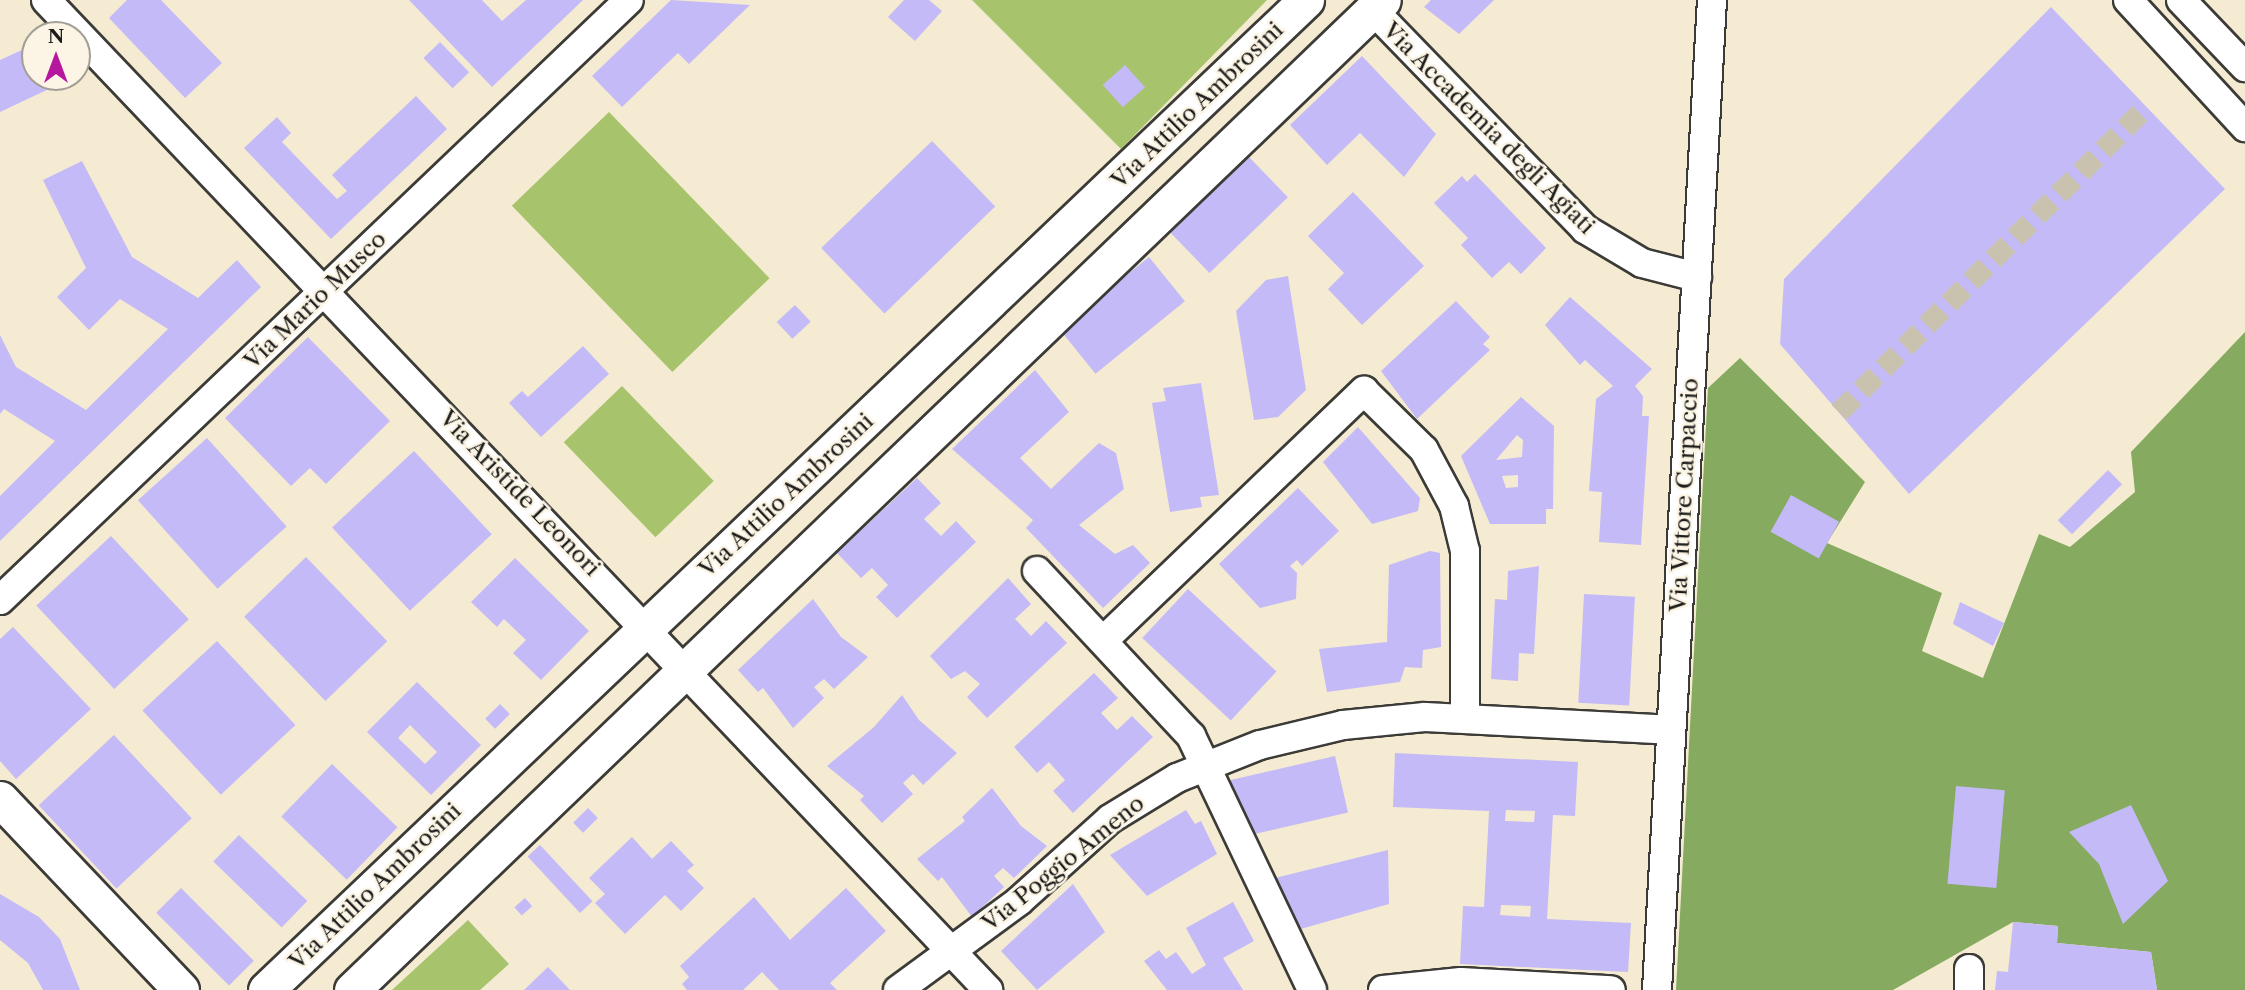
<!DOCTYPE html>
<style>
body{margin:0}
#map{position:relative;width:2245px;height:990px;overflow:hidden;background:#f4ebd2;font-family:"Libre Caslon Text",serif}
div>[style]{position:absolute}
.green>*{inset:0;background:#a7c46c;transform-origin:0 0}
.forest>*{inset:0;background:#85aa60}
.building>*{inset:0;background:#c4baf7;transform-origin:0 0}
.pedestrian-tunnel>*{height:21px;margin-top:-10.5px;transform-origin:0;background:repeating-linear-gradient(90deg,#c9c2ae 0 21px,transparent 0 31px)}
.roads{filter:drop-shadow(2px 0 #3c3b37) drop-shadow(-2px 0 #3c3b37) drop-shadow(0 2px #3c3b37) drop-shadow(0 -2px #3c3b37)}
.minor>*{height:28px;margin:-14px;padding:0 14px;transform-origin:14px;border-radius:14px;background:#fff}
.tertiary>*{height:35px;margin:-17.5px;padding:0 17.5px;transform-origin:17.5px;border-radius:17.5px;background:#fff}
span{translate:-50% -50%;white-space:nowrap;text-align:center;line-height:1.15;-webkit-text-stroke:5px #fcf5e5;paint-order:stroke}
.street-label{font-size:23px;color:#1c1c1c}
.north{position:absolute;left:21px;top:21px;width:70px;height:70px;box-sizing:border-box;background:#fcf5e5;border:2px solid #a29e95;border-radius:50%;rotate:0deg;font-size:19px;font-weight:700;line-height:28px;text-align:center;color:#1c1c1c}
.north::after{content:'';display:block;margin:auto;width:24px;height:32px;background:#b5179e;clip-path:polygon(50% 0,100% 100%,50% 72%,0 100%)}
</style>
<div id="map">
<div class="green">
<div style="clip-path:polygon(972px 0,1267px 0,1121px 149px)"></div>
<div style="left:609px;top:112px;width:231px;height:135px;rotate:46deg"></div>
<div style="left:622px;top:386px;width:132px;height:81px;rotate:46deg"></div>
<div style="clip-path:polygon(468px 920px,509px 964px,480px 990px,392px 990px)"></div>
</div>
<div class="forest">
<div style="clip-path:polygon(2245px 332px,2245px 990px,2157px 990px,2151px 952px,2057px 943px,2058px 926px,2013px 922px,1893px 990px,1676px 990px,1708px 388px,1740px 358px,1865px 482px,1827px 543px,1942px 593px,1922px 651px,1983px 678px,2039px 534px,2070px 547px,2135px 492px,2131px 452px)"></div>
</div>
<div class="building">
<div style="clip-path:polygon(127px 0,161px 0,222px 63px,185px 98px,109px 18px)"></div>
<div style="clip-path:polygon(409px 0,482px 0,502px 21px,526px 0,583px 0,492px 87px)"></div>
<div style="clip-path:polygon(671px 0,750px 5px,689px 64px,678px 53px,622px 107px,592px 76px)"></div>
<div style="clip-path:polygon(904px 0,929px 0,942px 11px,915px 41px,888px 17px)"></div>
<div style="clip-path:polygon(1431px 0,1494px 0,1459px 34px,1424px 7px)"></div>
<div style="clip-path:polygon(2051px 7px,2225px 189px,1909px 494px,1780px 344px,1784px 279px)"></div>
<div style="left:440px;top:42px;width:42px;height:23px;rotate:46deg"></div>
<div style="clip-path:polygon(33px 45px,35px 77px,48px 77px,53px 87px,0 112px,0 60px)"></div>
<div style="clip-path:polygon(1362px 56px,1436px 134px,1404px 177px,1360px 133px,1327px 165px,1290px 125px)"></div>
<div style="left:1125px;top:65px;width:30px;height:30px;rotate:48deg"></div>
<div style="clip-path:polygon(416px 96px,447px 129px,331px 239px,244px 148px,277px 117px,291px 133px,282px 142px,337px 199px,347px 191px,332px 175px)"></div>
<div style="left:932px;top:141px;width:91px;height:154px;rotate:46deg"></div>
<div style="left:1249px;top:157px;width:56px;height:109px;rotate:46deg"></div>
<div style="clip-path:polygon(82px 161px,132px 257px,198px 298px,237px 260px,261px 287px,0 541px,0 496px,55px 441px,4px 409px,0 414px,0 335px,16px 367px,86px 410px,168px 329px,120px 299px,89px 330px,57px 297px,86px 268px,43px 180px)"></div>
<div style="clip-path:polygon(1475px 174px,1546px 248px,1521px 274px,1509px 262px,1492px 278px,1461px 245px,1468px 238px,1434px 203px,1462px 176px,1467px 182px)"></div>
<div style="clip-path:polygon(1353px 192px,1424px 266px,1362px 325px,1328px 289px,1344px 273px,1308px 236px)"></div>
<div style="left:1149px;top:257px;width:57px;height:115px;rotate:51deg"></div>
<div style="clip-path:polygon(1288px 276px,1306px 390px,1278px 417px,1254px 420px,1236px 311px,1266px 280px)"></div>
<div style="clip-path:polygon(1570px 297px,1652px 369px,1635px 386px,1643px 396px,1642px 416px,1649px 416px,1641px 545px,1599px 542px,1602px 492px,1589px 491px,1596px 399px,1613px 386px,1585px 360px,1580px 365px,1545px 325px)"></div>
<div style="clip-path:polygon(1456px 301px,1490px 337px,1483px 344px,1490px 350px,1417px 419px,1381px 371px)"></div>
<div style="left:795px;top:305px;width:23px;height:25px;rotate:47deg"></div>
<div style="clip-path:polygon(308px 337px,390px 421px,326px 484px,310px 468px,291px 486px,225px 418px)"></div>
<div style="clip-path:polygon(583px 346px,609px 374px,541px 437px,509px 403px,522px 391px,528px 397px)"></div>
<div style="clip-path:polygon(1035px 370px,1069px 412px,1020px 458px,1051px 489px,1099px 443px,1116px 453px,1124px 489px,1079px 525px,1115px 554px,1133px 545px,1150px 563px,1103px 608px,1026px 528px,1033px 520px,952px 449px)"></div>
<div style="clip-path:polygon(1201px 383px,1219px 495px,1200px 497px,1202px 507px,1170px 512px,1152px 403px,1166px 401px,1163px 388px)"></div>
<div style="clip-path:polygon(evenodd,1521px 397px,1554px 426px,1553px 509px,1546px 509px,1546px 524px,1490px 524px,1461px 456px,1521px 397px,1517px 435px,1523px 440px,1522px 457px,1496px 460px,1517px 435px,1521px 397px,1518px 475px,1518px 487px,1506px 488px,1502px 476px,1518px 475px)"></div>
<div style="clip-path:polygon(1358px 427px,1420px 498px,1418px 511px,1372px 524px,1323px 462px)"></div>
<div style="left:207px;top:438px;width:119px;height:93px;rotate:48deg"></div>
<div style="left:414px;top:451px;width:114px;height:112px;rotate:47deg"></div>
<div style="left:2108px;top:470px;width:20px;height:71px;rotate:45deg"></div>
<div style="clip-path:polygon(917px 478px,941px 503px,924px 519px,941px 536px,956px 521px,976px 542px,897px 618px,876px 597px,888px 585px,872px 568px,861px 578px,837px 553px)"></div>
<div style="clip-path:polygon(1298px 488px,1339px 531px,1302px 566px,1297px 560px,1290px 566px,1297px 573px,1296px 599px,1260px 608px,1219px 564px)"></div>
<div style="left:1791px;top:495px;width:55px;height:42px;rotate:29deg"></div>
<div style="left:111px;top:536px;width:114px;height:102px;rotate:47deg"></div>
<div style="clip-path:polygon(1430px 551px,1440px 553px,1441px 647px,1423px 650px,1422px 668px,1405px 667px,1400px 682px,1327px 692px,1319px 649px,1387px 642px,1389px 565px)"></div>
<div style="left:306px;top:557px;width:117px;height:86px;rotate:46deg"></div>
<div style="clip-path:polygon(515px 558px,589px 631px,541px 680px,513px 653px,526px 640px,504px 619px,497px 627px,471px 602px)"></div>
<div style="clip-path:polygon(1539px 566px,1534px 654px,1519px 653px,1518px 681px,1491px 679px,1495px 599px,1507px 600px,1508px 571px)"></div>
<div style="clip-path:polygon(1008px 578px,1031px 604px,1015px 619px,1031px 636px,1046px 621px,1067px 643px,987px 718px,967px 697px,980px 684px,965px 671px,951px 679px,930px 656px)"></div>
<div style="left:1188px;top:589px;width:121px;height:67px;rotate:43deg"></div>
<div style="left:1584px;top:594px;width:51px;height:109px;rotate:3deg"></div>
<div style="clip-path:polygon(813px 599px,841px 637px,868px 657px,834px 689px,824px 679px,814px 687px,824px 698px,793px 728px,763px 688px,758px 692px,738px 670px)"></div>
<div style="clip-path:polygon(1960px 602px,2004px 623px,1993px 646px,1953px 624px)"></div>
<div style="clip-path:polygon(13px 627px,91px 709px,16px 779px,0 761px,0 639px)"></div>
<div style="left:217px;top:641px;width:115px;height:102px;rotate:47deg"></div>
<div style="clip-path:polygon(1094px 673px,1118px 698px,1101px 713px,1117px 730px,1132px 716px,1153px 737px,1073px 813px,1053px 791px,1065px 780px,1049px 762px,1037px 773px,1014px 747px)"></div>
<div style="clip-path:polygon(evenodd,417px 682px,481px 745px,431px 795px,367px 732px,417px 682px,410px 725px,437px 752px,425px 764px,398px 738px,410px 725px)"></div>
<div style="clip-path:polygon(902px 695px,919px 720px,957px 753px,923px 785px,913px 774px,903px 783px,913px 794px,882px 823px,860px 800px,864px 796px,827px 766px,874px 727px)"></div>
<div style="left:500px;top:704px;width:14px;height:21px;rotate:45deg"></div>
<div style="left:114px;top:735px;width:114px;height:103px;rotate:47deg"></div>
<div style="clip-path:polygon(evenodd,1395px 753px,1578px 762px,1575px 816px,1553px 815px,1547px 919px,1631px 923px,1628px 972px,1460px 964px,1463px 906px,1484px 907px,1489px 811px,1393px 807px,1395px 753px,1506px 810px,1535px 811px,1534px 822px,1505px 821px,1506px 810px,1395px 753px,1501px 905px,1531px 906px,1530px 917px,1500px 915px,1501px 905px)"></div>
<div style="left:1335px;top:756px;width:58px;height:108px;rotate:77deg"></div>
<div style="left:332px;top:764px;width:91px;height:73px;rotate:44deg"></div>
<div style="left:1956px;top:786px;width:49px;height:98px;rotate:5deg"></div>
<div style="clip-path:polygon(992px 788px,1021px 826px,1047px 846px,1014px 878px,1003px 868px,994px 876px,1004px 887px,972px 917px,942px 877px,938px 881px,917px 859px,965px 821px,962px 817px)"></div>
<div style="clip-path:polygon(2131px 805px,2168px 881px,2123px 924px,2099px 864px,2069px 832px)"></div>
<div style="left:588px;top:808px;width:14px;height:21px;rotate:45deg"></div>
<div style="clip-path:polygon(1186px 810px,1195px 824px,1201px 821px,1217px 854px,1147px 896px,1110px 855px)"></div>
<div style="left:239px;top:835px;width:95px;height:37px;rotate:44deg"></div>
<div style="clip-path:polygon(632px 837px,652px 859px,671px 841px,694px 865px,687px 871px,704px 888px,681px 911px,665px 895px,625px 934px,595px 903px,605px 894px,589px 878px)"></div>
<div style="left:540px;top:845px;width:77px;height:17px;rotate:47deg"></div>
<div style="clip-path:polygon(1388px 850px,1389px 904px,1297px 930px,1275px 878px)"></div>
<div style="clip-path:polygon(1073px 884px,1105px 932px,1037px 990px,1001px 951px)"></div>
<div style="left:181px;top:888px;width:103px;height:35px;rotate:45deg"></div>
<div style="clip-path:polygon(846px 888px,886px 931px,830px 983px,837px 990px,779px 990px,762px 972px,743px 990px,687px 990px,682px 984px,689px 977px,680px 966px,754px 897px,790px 940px)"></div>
<div style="clip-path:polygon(0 894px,39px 917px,60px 939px,80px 990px,43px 990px,28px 963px,0 940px)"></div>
<div style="left:525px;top:898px;width:11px;height:14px;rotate:49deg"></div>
<div style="clip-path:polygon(1233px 902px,1254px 941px,1223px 958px,1243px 990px,1167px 990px,1144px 961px,1159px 950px,1166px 959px,1176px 952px,1192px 974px,1206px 965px,1186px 928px)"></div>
<div style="clip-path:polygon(2013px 922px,2058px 926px,2057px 943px,2151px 952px,2157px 990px,1995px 990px,1997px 971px,2008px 972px)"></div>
<div style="clip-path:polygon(548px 967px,570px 990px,524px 990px)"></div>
</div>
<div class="pedestrian-tunnel">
<div style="left:1839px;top:412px;width:433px;rotate:-44.8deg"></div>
</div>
<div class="roads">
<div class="minor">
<div style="left:46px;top:0;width:1367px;rotate:46.42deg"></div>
<div style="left:2128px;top:0;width:173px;rotate:47.3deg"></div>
<div style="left:2181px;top:0;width:93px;rotate:46.3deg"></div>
<div style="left:1373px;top:10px;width:305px;rotate:45.9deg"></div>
<div style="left:1585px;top:229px;width:66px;rotate:30.8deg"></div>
<div style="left:1642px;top:263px;width:57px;rotate:14.3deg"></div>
<div style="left:1037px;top:571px;width:226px;rotate:47deg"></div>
<div style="left:1191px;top:736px;width:281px;rotate:64.5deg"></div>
<div style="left:0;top:600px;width:869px;rotate:-43.65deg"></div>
<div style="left:1105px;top:639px;width:359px;rotate:-43.8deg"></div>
<div style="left:1364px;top:391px;width:84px;rotate:44.5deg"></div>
<div style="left:1424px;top:450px;width:64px;rotate:61.8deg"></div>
<div style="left:1454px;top:506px;width:46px;rotate:76.3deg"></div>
<div style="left:1465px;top:551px;width:166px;rotate:90deg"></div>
<div style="left:1969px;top:969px;width:21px;rotate:90deg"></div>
<div style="left:898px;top:990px;width:150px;rotate:-36.3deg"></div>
<div style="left:1019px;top:901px;width:122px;rotate:-42deg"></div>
<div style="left:1110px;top:819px;width:79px;rotate:-31.5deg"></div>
<div style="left:1177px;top:778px;width:89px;rotate:-21.7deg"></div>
<div style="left:1260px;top:745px;width:85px;rotate:-13.5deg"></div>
<div style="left:1343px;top:725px;width:82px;rotate:-5.6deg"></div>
<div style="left:1425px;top:717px;width:245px;rotate:3deg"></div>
<div style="left:1383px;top:990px;width:78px;rotate:-5.9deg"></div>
<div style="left:1461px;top:982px;width:150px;rotate:3.1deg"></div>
<div style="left:1657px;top:990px;width:992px;rotate:-86.82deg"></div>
</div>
<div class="tertiary">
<div style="left:0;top:799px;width:263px;rotate:46.5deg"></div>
<div style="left:266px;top:990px;width:1436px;rotate:-43.59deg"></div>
<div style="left:352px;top:990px;width:1429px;rotate:-43.84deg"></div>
</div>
</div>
<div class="street-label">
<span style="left:1197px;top:105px;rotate:-44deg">Via Attilio Ambrosini</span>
<span style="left:1489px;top:128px;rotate:45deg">Via Accademia degli Agiati</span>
<span style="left:315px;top:300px;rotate:-44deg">Via Mario Musco</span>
<span style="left:520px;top:493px;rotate:46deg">Via Aristide Leonori</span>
<span style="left:786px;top:495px;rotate:-43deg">Via Attilio Ambrosini</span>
<span style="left:1684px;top:495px;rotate:-87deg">Via Vittore Carpaccio</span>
<span style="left:1063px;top:863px;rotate:-39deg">Via Poggio Ameno</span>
<span style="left:375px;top:886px;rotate:-44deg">Via Attilio Ambrosini</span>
</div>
<div class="north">N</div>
</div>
